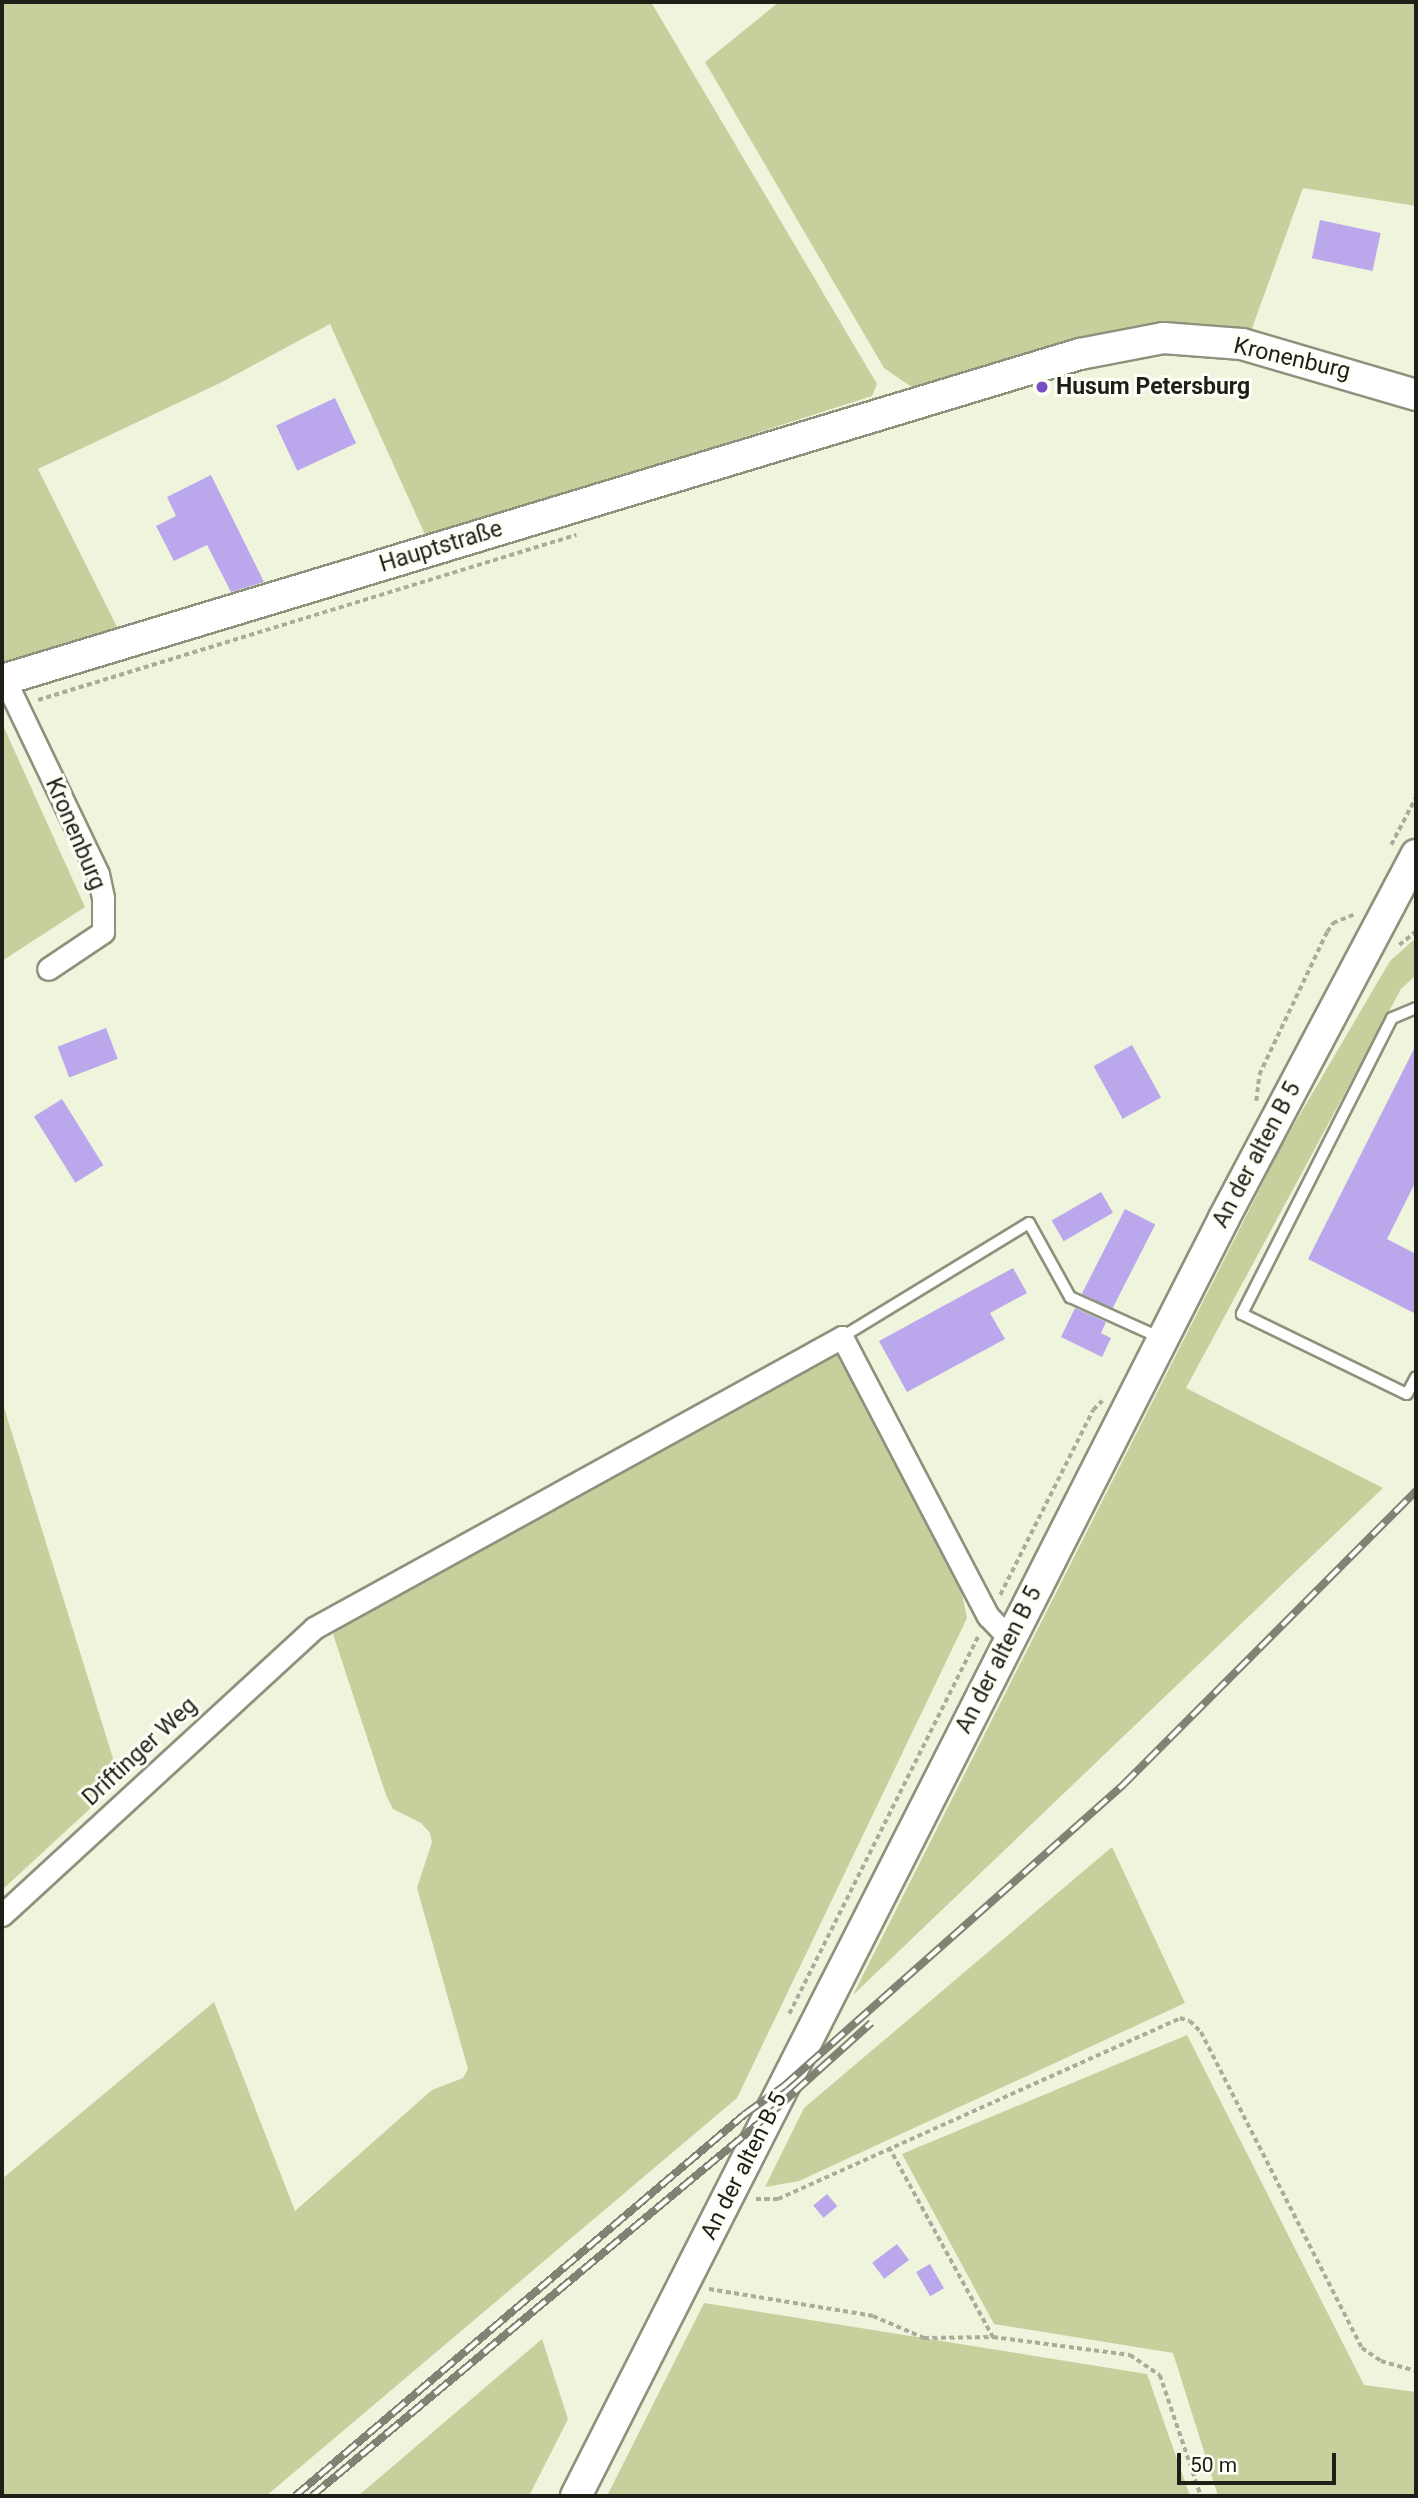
<!DOCTYPE html>
<meta charset="utf-8">
<style>
body{margin:0}
#map{position:relative;width:1418px;height:2498px;overflow:hidden;background:#eff4dc;font-family:Roboto,sans-serif}
div>[style]{position:absolute}
.green>*{inset:0;background:#c6d09d}
.building>*{inset:0;background:#bba8ec;transform-origin:0 0}
.path>*{height:3.5px;margin-top:-1.75px;transform-origin:0;background:repeating-linear-gradient(90deg,#a8ac99 0 5px,transparent 0 8.5px)}
.roads{filter:drop-shadow(2px 0 #8d927d) drop-shadow(-2px 0 #8d927d) drop-shadow(0 2px #8d927d) drop-shadow(0 -2px #8d927d)}
.lane>*{height:10px;margin:-5px;padding:0 5px;transform-origin:5px;border-radius:5px;background:#fff}
.street>*{height:21px;margin:-10.5px;padding:0 10.5px;transform-origin:10.5px;border-radius:10.5px;background:#fff}
.secondary>*{height:30px;margin:-15px;padding:0 15px;transform-origin:15px;border-radius:15px;background:#fff}
.rail>*{height:8px;margin-top:-4px;transform-origin:0;background:repeating-linear-gradient(90deg,#fdfff6 0 16px,#7f8373 0 32px);box-sizing:border-box;border-block:2px solid #7f8373}
.dots>*{width:19px;height:19px;translate:-50% -50%;box-sizing:border-box;border:4px solid #fdfff6;border-radius:50%}
span{translate:-50% -50%;white-space:nowrap;text-align:center;line-height:1.15;-webkit-text-stroke:6px #fdfff6;paint-order:stroke}
.street-label{font-size:23px;color:#1e2017}
.poi-label{font-size:23px;color:#1e2017;font-weight:700}
.left{translate:0 -50%;text-align:left}
.frame{position:absolute;inset:0;border:4px solid #1e2017;pointer-events:none}
.scale{position:absolute;left:1177px;top:2453px;width:159px;height:32px;box-sizing:border-box;border:4px solid #1e2017;border-top:0;padding-left:9px;font-size:21px;line-height:24px;white-space:nowrap;color:#1e2017;-webkit-text-stroke:5px #fdfff6;paint-order:stroke}
</style>
<div id="map">
<div class="green">
<div style="clip-path:polygon(2px 2px,651px 2px,877px 384px,872px 396px,427px 539px,330px 324px,220px 383px,38px 469px,121px 635px,2px 663px)"></div>
<div style="clip-path:polygon(779px 2px,1416px 2px,1416px 206px,1303px 188px,1251px 331px,1163px 324px,1080px 339px,916px 390px,884px 368px,705px 62px)"></div>
<div style="clip-path:polygon(2px 723px,85px 907px,2px 961px)"></div>
<div style="clip-path:polygon(1416px 938px,1416px 975px,1401px 989px,1186px 1388px,1383px 1488px,853px 1995px,1282px 1145px,1390px 961px)"></div>
<div style="clip-path:polygon(837px 1353px,960px 1584px,967px 1618px,737px 2098px,266px 2496px,2px 2496px,2px 2179px,214px 2002px,295px 2211px,432px 2090px,463px 2078px,468px 2069px,417px 1888px,432px 1842px,430px 1833px,421px 1823px,393px 1809px,386px 1795px,333px 1634px,355px 1616px)"></div>
<div style="clip-path:polygon(2px 1401px,120px 1781px,2px 1890px)"></div>
<div style="clip-path:polygon(1112px 1847px,1185px 2003px,799px 2181px,765px 2187px,804px 2108px)"></div>
<div style="clip-path:polygon(1187px 2035px,1364px 2385px,1416px 2392px,1416px 2496px,1218px 2496px,1173px 2353px,994px 2324px,902px 2154px)"></div>
<div style="clip-path:polygon(704px 2303px,1147px 2374px,1190px 2496px,607px 2496px)"></div>
<div style="clip-path:polygon(542px 2339px,568px 2419px,529px 2496px,358px 2496px)"></div>
</div>
<div class="building">
<div style="left:1320px;top:220px;width:62px;height:39px;rotate:12deg"></div>
<div style="left:335px;top:398px;width:50px;height:65px;rotate:65deg"></div>
<div style="clip-path:polygon(211px 475px,264px 582px,231px 592px,207px 545px,174px 561px,156px 526px,176px 516px,167px 497px)"></div>
<div style="left:106px;top:1028px;width:33px;height:52px;rotate:69deg"></div>
<div style="left:1132px;top:1045px;width:60px;height:44px;rotate:61deg"></div>
<div style="clip-path:polygon(1416px 1045px,1416px 1181px,1387px 1239px,1416px 1254px,1416px 1314px,1308px 1259px)"></div>
<div style="left:62px;top:1099px;width:78px;height:33px;rotate:58deg"></div>
<div style="left:1101px;top:1192px;width:24px;height:57px;rotate:60deg"></div>
<div style="left:1125px;top:1209px;width:34px;height:95px;rotate:27deg"></div>
<div style="clip-path:polygon(1013px 1268px,1027px 1293px,990px 1313px,1005px 1339px,907px 1392px,879px 1341px)"></div>
<div style="clip-path:polygon(1075px 1308px,1106px 1322px,1101px 1333px,1111px 1338px,1102px 1357px,1061px 1337px)"></div>
<div style="left:827px;top:2194px;width:16px;height:18px;rotate:50deg"></div>
<div style="left:897px;top:2244px;width:20px;height:31px;rotate:53deg"></div>
<div style="left:930px;top:2264px;width:28px;height:16px;rotate:60deg"></div>
</div>
<div class="path">
<div style="left:38px;top:700px;width:563px;rotate:-17.05deg"></div>
<div style="left:1391px;top:845px;width:54px;rotate:-62.5deg"></div>
<div style="left:1399px;top:945px;width:22px;rotate:-39deg"></div>
<div style="left:1256px;top:1101px;width:26px;rotate:-83deg"></div>
<div style="left:1259px;top:1075px;width:158px;rotate:-64.6deg"></div>
<div style="left:1327px;top:932px;width:11px;rotate:-56deg"></div>
<div style="left:1333px;top:923px;width:24px;rotate:-22deg"></div>
<div style="left:1000px;top:1595px;width:207px;rotate:-63.3deg"></div>
<div style="left:1093px;top:1410px;width:13px;rotate:-45deg"></div>
<div style="left:789px;top:2014px;width:423px;rotate:-63.4deg"></div>
<div style="left:889px;top:2147px;width:217px;rotate:61.3deg"></div>
<div style="left:756px;top:2199px;width:22px"></div>
<div style="left:778px;top:2199px;width:441px;rotate:-24.2deg"></div>
<div style="left:1180px;top:2018px;width:10px;rotate:17deg"></div>
<div style="left:1190px;top:2021px;width:16px;rotate:45deg"></div>
<div style="left:1201px;top:2032px;width:355px;rotate:63deg"></div>
<div style="left:1362px;top:2348px;width:23px;rotate:34deg"></div>
<div style="left:1381px;top:2361px;width:36px;rotate:16deg"></div>
<div style="left:709px;top:2289px;width:166px;rotate:9.3deg"></div>
<div style="left:873px;top:2316px;width:56px;rotate:23.3deg"></div>
<div style="left:924px;top:2338px;width:69px;rotate:-0.8deg"></div>
<div style="left:993px;top:2337px;width:138px;rotate:7.5deg"></div>
<div style="left:1130px;top:2355px;width:36px;rotate:34deg"></div>
<div style="left:1160px;top:2375px;width:128px;rotate:71.3deg"></div>
</div>
<div class="roads">
<div class="lane">
<div style="left:1416px;top:1008px;width:26px;rotate:157deg"></div>
<div style="left:1392px;top:1018px;width:332px;rotate:116.9deg"></div>
<div style="left:1242px;top:1314px;width:183px;rotate:25.9deg"></div>
<div style="left:1407px;top:1394px;width:19px;rotate:-62deg"></div>
<div style="left:842px;top:1337px;width:219px;rotate:-31.4deg"></div>
<div style="left:1029px;top:1223px;width:85px;rotate:61deg"></div>
<div style="left:1070px;top:1297px;width:100px;rotate:24.3deg"></div>
</div>
<div class="street">
<div style="left:5px;top:680px;width:215px;rotate:64.4deg"></div>
<div style="left:98px;top:874px;width:25px;rotate:78deg"></div>
<div style="left:103px;top:898px;width:34px;rotate:90deg"></div>
<div style="left:103px;top:932px;width:66px;rotate:146.1deg"></div>
<div style="left:2px;top:1915px;width:424px;rotate:-42.6deg"></div>
<div style="left:314px;top:1628px;width:603px;rotate:-28.86deg"></div>
<div style="left:842px;top:1337px;width:315px;rotate:62.4deg"></div>
<div style="left:988px;top:1616px;width:32px;rotate:46deg"></div>
</div>
<div class="secondary">
<div style="left:2px;top:680px;width:1126px;rotate:-16.83deg"></div>
<div style="left:1080px;top:354px;width:85px;rotate:-10.9deg"></div>
<div style="left:1163px;top:338px;width:79px;rotate:4.3deg"></div>
<div style="left:1242px;top:344px;width:181px;rotate:16.3deg"></div>
<div style="left:576px;top:2496px;width:1433px;rotate:-63.11deg"></div>
<div style="left:1224px;top:1218px;width:411px;rotate:-62.1deg"></div>
</div>
</div>
<div class="rail">
<div style="left:295px;top:2496px;width:590px;rotate:-40.33deg"></div>
<div style="left:745px;top:2114px;width:48px;rotate:-35.7deg"></div>
<div style="left:784px;top:2086px;width:455px;rotate:-41.6deg"></div>
<div style="left:1124px;top:1784px;width:414px;rotate:-45.1deg"></div>
<div style="left:312px;top:2496px;width:598px;rotate:-39.84deg"></div>
<div style="left:771px;top:2113px;width:135px;rotate:-42deg"></div>
</div>
<div class="dots">
<div style="left:1042px;top:387px;background:#794bc4"></div>
</div>
<div class="street-label">
<span style="left:1292px;top:359px;rotate:13deg">Kronenburg</span>
<span style="left:441px;top:547px;rotate:-17deg">Hauptstraße</span>
<span style="left:75px;top:834px;rotate:67deg">Kronenburg</span>
<span style="left:1257px;top:1155px;rotate:-62deg">An der alten B 5</span>
<span style="left:999px;top:1660px;rotate:-63deg">An der alten B 5</span>
<span style="left:140px;top:1752px;rotate:-43deg">Driftinger Weg</span>
<span style="left:744px;top:2166px;rotate:-63deg">An der alten B 5</span>
</div>
<div class="poi-label">
<span class="left" style="left:1056px;top:387px">Husum Petersburg</span>
</div>
<div class="frame"></div>
<div class="scale">50 m</div>
</div>
